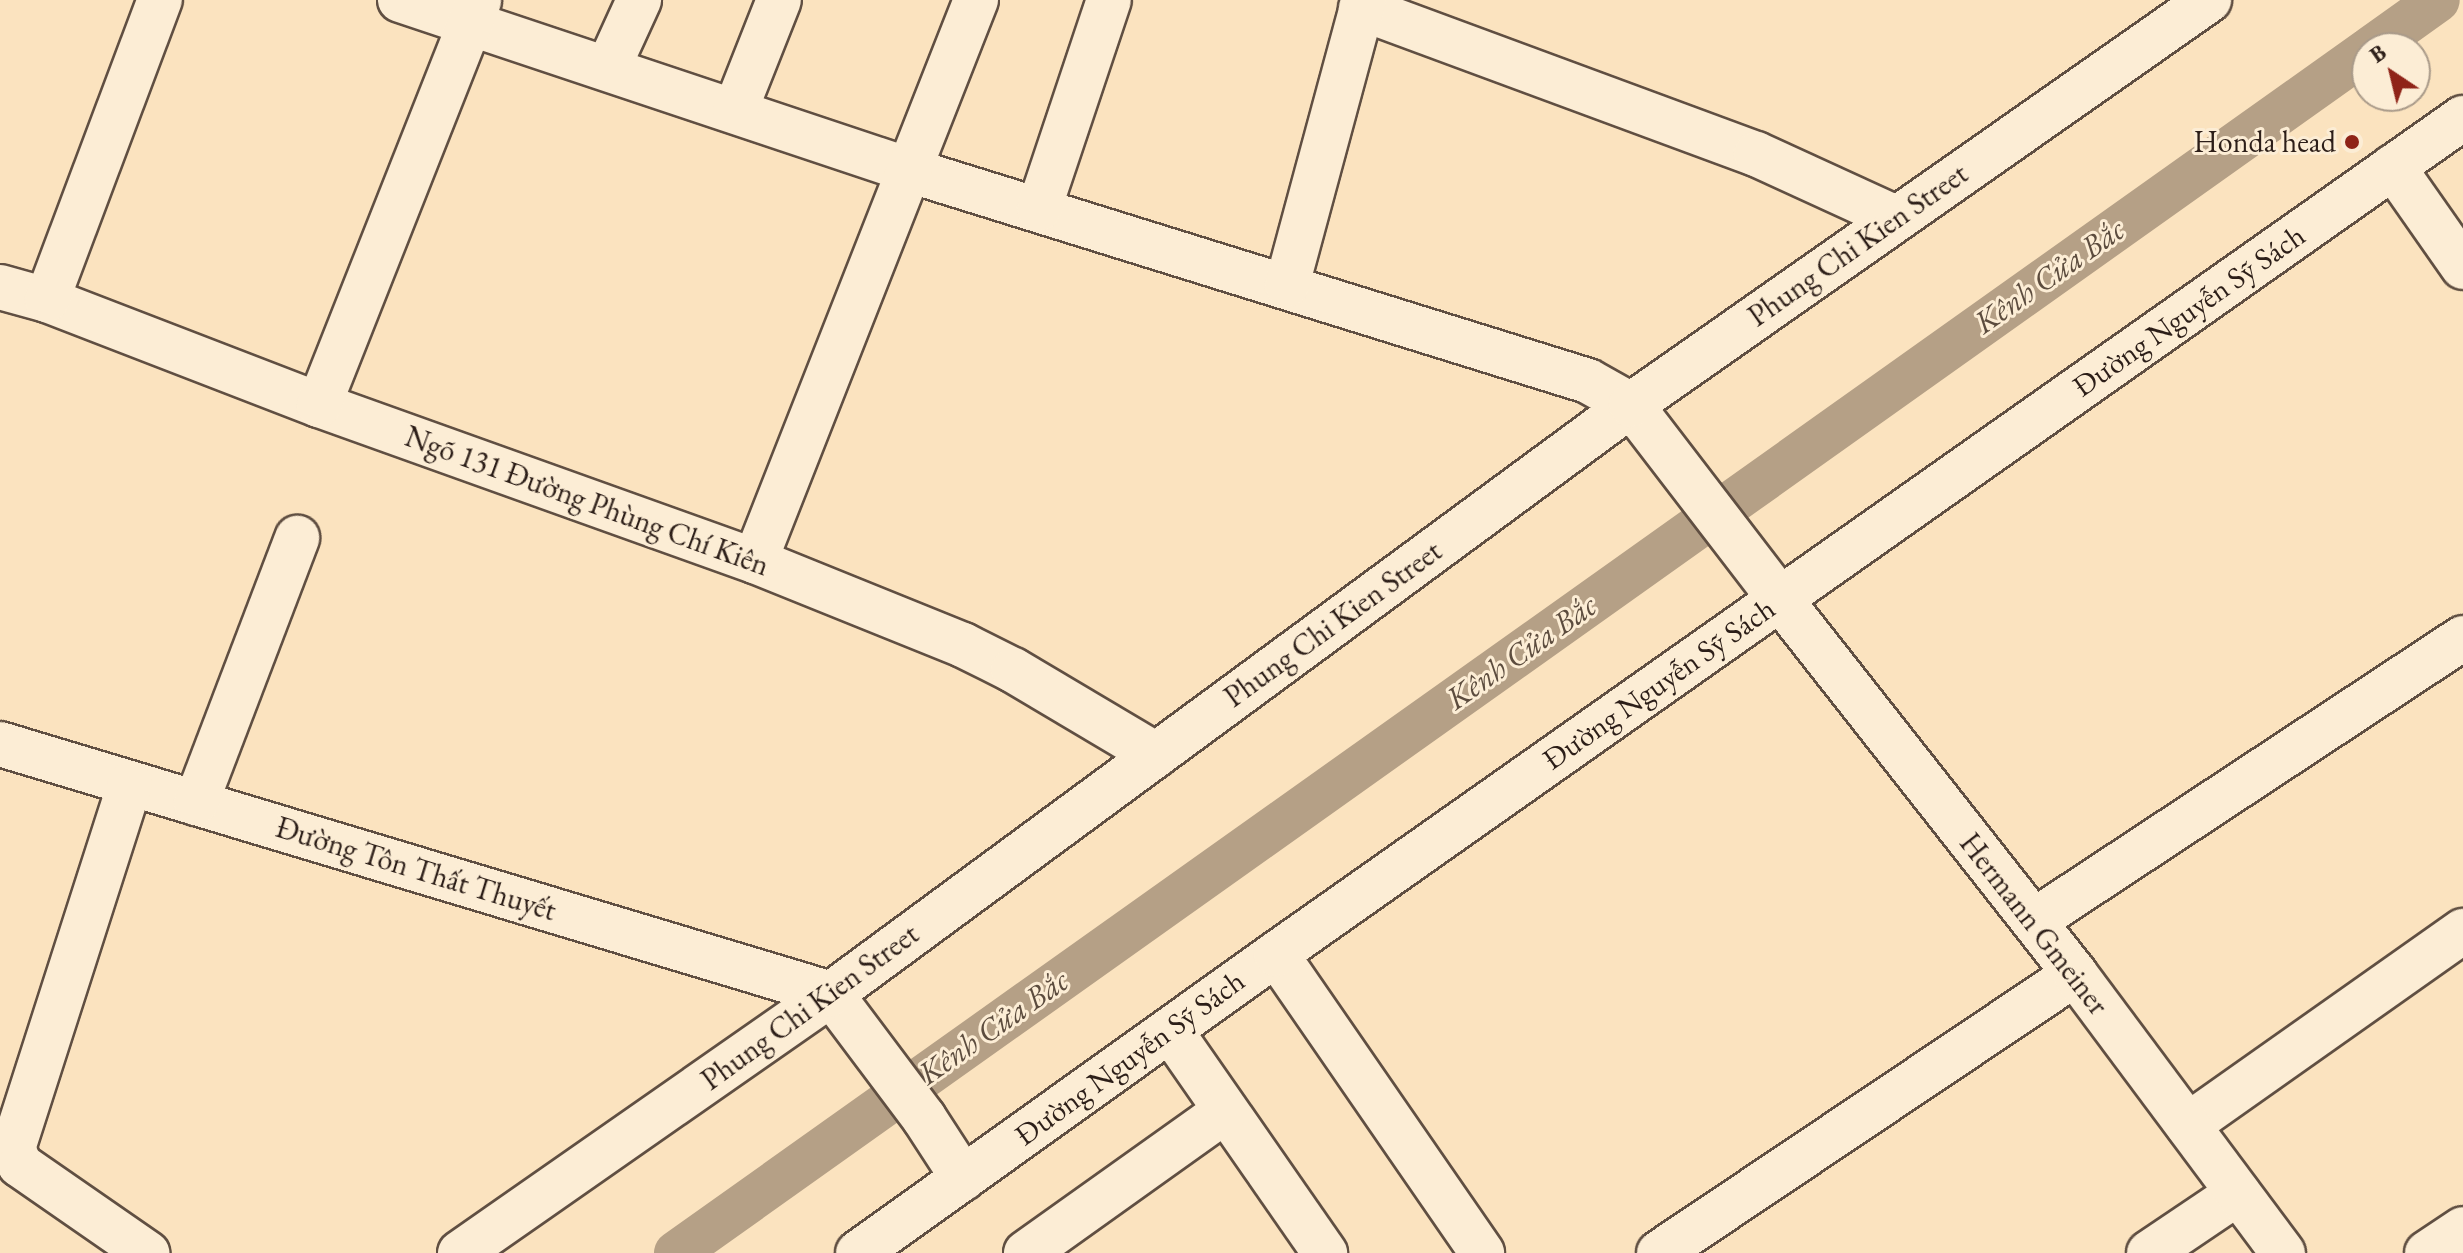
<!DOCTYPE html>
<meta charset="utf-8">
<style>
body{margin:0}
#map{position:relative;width:2463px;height:1253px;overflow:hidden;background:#fbe3bf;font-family:"EB Garamond",serif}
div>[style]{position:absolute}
.canal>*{height:44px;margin:-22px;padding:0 22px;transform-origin:22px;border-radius:22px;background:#b5a086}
.roads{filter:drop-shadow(2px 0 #604f42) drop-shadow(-2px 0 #604f42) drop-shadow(0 2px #604f42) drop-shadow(0 -2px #604f42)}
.street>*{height:44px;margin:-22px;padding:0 22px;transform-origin:22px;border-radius:22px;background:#fcedd5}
.secondary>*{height:44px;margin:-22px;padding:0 22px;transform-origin:22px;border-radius:22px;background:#fcedd5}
.dots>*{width:22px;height:22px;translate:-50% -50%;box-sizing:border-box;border:4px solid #fcedd5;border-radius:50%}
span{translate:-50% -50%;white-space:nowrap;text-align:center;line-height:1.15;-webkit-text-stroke:6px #fcedd5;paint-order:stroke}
.poi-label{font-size:30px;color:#2c1e18}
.right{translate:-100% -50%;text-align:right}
.street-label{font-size:30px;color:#2c1e18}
.water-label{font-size:32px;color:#5c4c3e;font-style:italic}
.north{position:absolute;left:2351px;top:32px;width:80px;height:80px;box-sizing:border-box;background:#fcedd5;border:2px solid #a99a89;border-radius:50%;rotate:325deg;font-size:22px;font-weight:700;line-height:32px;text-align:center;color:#2c1e18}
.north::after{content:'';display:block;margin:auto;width:28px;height:36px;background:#8f2418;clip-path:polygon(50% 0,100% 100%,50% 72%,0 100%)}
</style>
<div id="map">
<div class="canal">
<div style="left:2371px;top:48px;width:82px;rotate:-35.6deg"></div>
<div style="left:676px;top:1253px;width:2075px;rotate:-35.41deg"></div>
</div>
<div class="roads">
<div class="street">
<div style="left:400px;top:0;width:537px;rotate:18.47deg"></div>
<div style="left:909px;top:170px;width:711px;rotate:17.26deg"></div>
<div style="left:1588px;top:381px;width:49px;rotate:29.2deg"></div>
<div style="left:1631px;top:405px;width:245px;rotate:52.5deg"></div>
<div style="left:1361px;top:8px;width:421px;rotate:20.3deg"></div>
<div style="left:1756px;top:154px;width:154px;rotate:24.6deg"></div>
<div style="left:608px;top:68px;width:75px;rotate:-65.5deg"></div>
<div style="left:735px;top:111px;width:119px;rotate:-68.4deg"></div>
<div style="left:2393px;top:167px;width:122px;rotate:55deg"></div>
<div style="left:1039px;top:209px;width:220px;rotate:-71.5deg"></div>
<div style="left:1287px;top:285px;width:295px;rotate:-74.9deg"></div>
<div style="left:0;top:287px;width:49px;rotate:15.5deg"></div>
<div style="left:47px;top:300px;width:292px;rotate:21.1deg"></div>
<div style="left:319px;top:405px;width:463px;rotate:19.7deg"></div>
<div style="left:755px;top:561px;width:224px;rotate:22deg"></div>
<div style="left:963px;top:645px;width:56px;rotate:26.6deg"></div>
<div style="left:1013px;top:670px;width:166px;rotate:30.7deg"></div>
<div style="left:47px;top:300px;width:321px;rotate:-69.4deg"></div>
<div style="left:319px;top:405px;width:435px;rotate:-68.4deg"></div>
<div style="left:755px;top:561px;width:603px;rotate:-68.5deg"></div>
<div style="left:0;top:744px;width:868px;rotate:16.74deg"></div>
<div style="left:831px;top:994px;width:155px;rotate:53.1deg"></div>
<div style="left:924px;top:1118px;width:72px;rotate:57deg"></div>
<div style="left:130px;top:784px;width:382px;rotate:107.8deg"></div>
<div style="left:13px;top:1148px;width:18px;rotate:68deg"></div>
<div style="left:20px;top:1165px;width:155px;rotate:34.7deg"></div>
<div style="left:196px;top:803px;width:284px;rotate:-69.1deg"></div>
<div style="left:2034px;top:921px;width:514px;rotate:-33.41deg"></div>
<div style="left:1276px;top:954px;width:363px;rotate:55.4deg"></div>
<div style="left:1170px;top:1030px;width:272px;rotate:55.2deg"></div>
<div style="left:2188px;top:1125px;width:337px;rotate:-35.2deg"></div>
<div style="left:460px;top:1253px;width:452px;rotate:-34.9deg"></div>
<div style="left:831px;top:994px;width:993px;rotate:-36.36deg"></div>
<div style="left:1631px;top:405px;width:706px;rotate:-35.02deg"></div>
<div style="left:1026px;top:1253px;width:244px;rotate:-35.5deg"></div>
<div style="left:1659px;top:1253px;width:501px;rotate:-33.85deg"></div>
<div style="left:2149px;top:1253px;width:107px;rotate:-34deg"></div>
<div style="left:2427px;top:1253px;width:43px;rotate:-33.7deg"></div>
</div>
<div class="secondary">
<div style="left:1780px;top:599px;width:477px;rotate:51.8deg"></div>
<div style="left:2075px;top:974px;width:348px;rotate:53.3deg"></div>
<div style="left:858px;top:1253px;width:514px;rotate:-35.58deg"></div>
<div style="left:1276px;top:954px;width:1452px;rotate:-35.16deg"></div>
</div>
</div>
<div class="dots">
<div style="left:2352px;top:142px;background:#8f2418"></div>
</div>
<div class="poi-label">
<span class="right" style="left:2336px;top:142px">Honda head</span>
</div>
<div class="street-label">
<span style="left:1858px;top:245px;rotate:-35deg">Phung Chi Kien Street</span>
<span style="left:2189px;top:311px;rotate:-35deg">Đường Nguyễn Sỹ Sách</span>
<span style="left:587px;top:501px;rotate:20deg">Ngõ 131 Đường Phùng Chí Kiên</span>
<span style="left:1333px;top:624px;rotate:-36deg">Phung Chi Kien Street</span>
<span style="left:1659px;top:684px;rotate:-35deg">Đường Nguyễn Sỹ Sách</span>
<span style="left:416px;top:869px;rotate:17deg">Đường Tôn Thất Thuyết</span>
<span style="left:2034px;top:924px;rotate:52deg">Hermann Gmeiner</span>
<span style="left:810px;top:1007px;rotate:-36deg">Phung Chi Kien Street</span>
<span style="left:1130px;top:1058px;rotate:-36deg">Đường Nguyễn Sỹ Sách</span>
</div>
<div class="water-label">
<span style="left:2049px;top:276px;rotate:-35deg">Kênh Cửa Bắc</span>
<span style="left:1521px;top:652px;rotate:-35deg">Kênh Cửa Bắc</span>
<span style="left:993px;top:1027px;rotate:-35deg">Kênh Cửa Bắc</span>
</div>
<div class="north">B</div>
</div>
